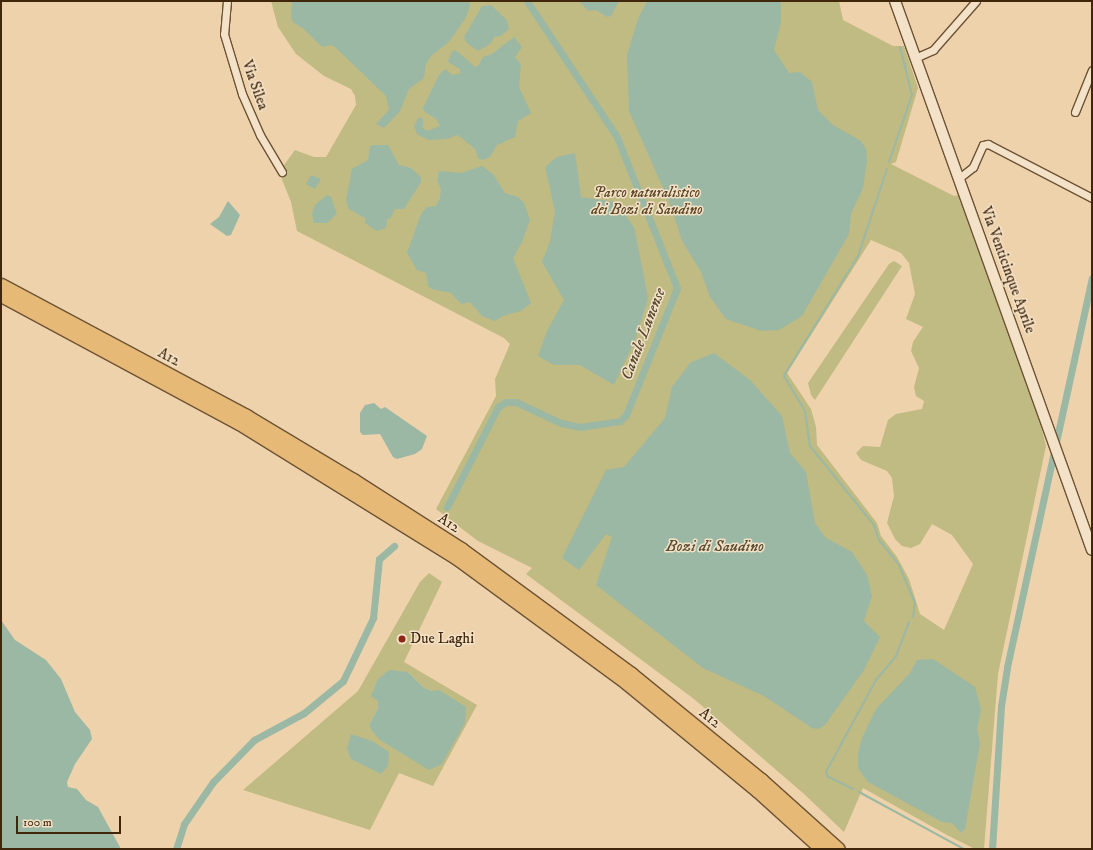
<!DOCTYPE html>
<style>
body{margin:0}
#map{position:relative;width:1093px;height:850px;overflow:hidden;background:#eed2ab;font-family:"IM FELL DW Pica",serif}
div>[style]{position:absolute}
.green>*{inset:0;background:#c0ba83}
.water>*{inset:0;background:#9bb8a4}
.stream>*{height:2px;margin:-1px;padding:0 1px;transform-origin:1px;border-radius:1px;background:#9bb8a4}
.canal>*{height:7px;margin:-3.5px;padding:0 3.5px;transform-origin:3.5px;border-radius:3.5px;background:#9bb8a4}
.roads{filter:drop-shadow(1px 0 #6c5234) drop-shadow(-1px 0 #6c5234) drop-shadow(0 1px #6c5234) drop-shadow(0 -1px #6c5234)}
.minor>*{height:7px;margin:-3.5px;padding:0 3.5px;transform-origin:3.5px;border-radius:3.5px;background:#f4e2c8}
.secondary>*{height:10px;margin:-5px;padding:0 5px;transform-origin:5px;border-radius:5px;background:#f4e2c8}
.motorway>*{height:13px;margin:-6.5px;padding:0 6.5px;transform-origin:6.5px;border-radius:6.5px;background:#e7b976}
.dots>*{width:11px;height:11px;translate:-50% -50%;box-sizing:border-box;border:2px solid #f4e2c8;border-radius:50%}
span{translate:-50% -50%;white-space:nowrap;text-align:center;line-height:1.15;-webkit-text-stroke:3px #f4e2c8;paint-order:stroke}
.street-label{font-size:15px;color:#40270c}
.park-label{font-size:15px;color:#5a4424;font-style:italic}
.poi-label{font-size:15px;color:#40270c}
.left{translate:0 -50%;text-align:left}
.water-label{font-size:16px;color:#574b32;font-style:italic}
.frame{position:absolute;inset:0;border:2px solid #40270c;pointer-events:none}
.scale{position:absolute;left:16px;top:816px;width:105px;height:18px;box-sizing:border-box;border:2px solid #40270c;border-top:0;padding-left:5px;font-size:12px;line-height:14px;white-space:nowrap;color:#40270c;-webkit-text-stroke:3px #f4e2c8;paint-order:stroke}
</style>
<div id="map">
<div class="green">
<div style="clip-path:polygon(evenodd,271px 1px,839px 1px,843px 20px,893px 46px,904px 46px,918px 88px,896px 162px,891px 164px,954px 196px,958px 195px,1040px 422px,1046px 446px,998px 674px,984px 849px,975px 849px,947px 835px,863px 788px,844px 832px,804px 794px,694px 699px,526px 574px,532px 568px,478px 541px,436px 509px,496px 396px,495px 379px,510px 344px,504px 338px,297px 231px,291px 202px,279px 172px,295px 150px,314px 157px,326px 157px,356px 105px,355px 96px,351px 89px,324px 76px,296px 54px,278px 27px,271px 1px,871px 240px,901px 253px,909px 263px,915px 294px,906px 319px,923px 327px,913px 342px,911px 351px,919px 368px,914px 387px,916px 396px,924px 401px,922px 409px,896px 414px,888px 420px,880px 447px,863px 446px,856px 453px,861px 460px,887px 471px,892px 478px,894px 496px,887px 523px,895px 539px,902px 546px,911px 548px,920px 544px,932px 524px,952px 535px,973px 564px,944px 630px,920px 614px,909px 579px,897px 557px,881px 536px,877px 523px,817px 445px,816px 427px,811px 409px,787px 373px,871px 240px)"></div>
<div style="clip-path:polygon(894px 261px,902px 266px,815px 400px,811px 395px,808px 383px,889px 264px)"></div>
<div style="clip-path:polygon(evenodd,429px 573px,442px 582px,404px 662px,477px 705px,433px 786px,399px 773px,370px 830px,243px 790px,358px 691px,420px 582px,429px 573px,408px 672px,423px 687px,432px 691px,369px 725px,378px 708px,378px 701px,408px 672px)"></div>
</div>
<div class="water">
<div style="clip-path:polygon(292px 1px,469px 1px,470px 6px,465px 19px,449px 42px,431px 56px,426px 64px,424px 78px,409px 89px,400px 111px,384px 128px,376px 124px,389px 110px,386px 96px,335px 47px,331px 45px,322px 47px,305px 30px,293px 22px,291px 18px)"></div>
<div style="clip-path:polygon(579px 1px,619px 1px,611px 16px,607px 17px,596px 10px,588px 11px)"></div>
<div style="clip-path:polygon(647px 1px,781px 1px,781px 22px,774px 50px,789px 73px,800px 72px,812px 82px,818px 110px,833px 125px,861px 141px,866px 149px,867px 161px,863px 188px,851px 214px,849px 234px,802px 316px,779px 330px,762px 331px,726px 319px,710px 297px,701px 272px,682px 241px,671px 206px,629px 111px,627px 55px,638px 19px)"></div>
<div style="clip-path:polygon(491px 5px,507px 20px,509px 29px,499px 37px,495px 36px,490px 44px,478px 51px,467px 43px,464px 37px,482px 6px)"></div>
<div style="clip-path:polygon(514px 37px,522px 47px,515px 57px,521px 64px,519px 87px,531px 113px,518px 121px,515px 137px,497px 145px,490px 157px,482px 160px,478px 158px,475px 149px,458px 135px,446px 139px,429px 140px,417px 134px,414px 126px,419px 117px,423px 119px,423px 128px,427px 131px,440px 126px,436px 119px,425px 112px,423px 108px,439px 75px,445px 69px,452px 75px,460px 74px,460px 69px,448px 62px,451px 53px,454px 50px,458px 52px,475px 67px,479px 65px,483px 57px,492px 54px)"></div>
<div style="clip-path:polygon(374px 145px,388px 145px,399px 165px,411px 168px,421px 177px,421px 182px,404px 209px,395px 209px,391px 218px,387px 219px,386px 228px,377px 231px,365px 223px,365px 218px,349px 209px,346px 200px,352px 169px,368px 160px,370px 146px)"></div>
<div style="clip-path:polygon(575px 153px,581px 197px,616px 202px,634px 227px,644px 276px,648px 299px,635px 340px,614px 385px,580px 365px,554px 365px,538px 356px,547px 331px,564px 300px,542px 262px,550px 241px,555px 211px,545px 167px,557px 157px)"></div>
<div style="clip-path:polygon(482px 166px,493px 174px,505px 193px,518px 197px,524px 203px,530px 220px,522px 242px,513px 258px,531px 303px,521px 311px,503px 316px,495px 321px,482px 316px,470px 302px,461px 304px,451px 293px,432px 289px,428px 286px,426px 273px,417px 270px,407px 253px,421px 214px,427px 207px,436px 206px,440px 198px,441px 189px,437px 180px,439px 171px,461px 173px)"></div>
<div style="clip-path:polygon(311px 175px,321px 179px,315px 189px,306px 184px)"></div>
<div style="clip-path:polygon(327px 195px,331px 197px,337px 214px,327px 223px,314px 223px,312px 214px,315px 205px)"></div>
<div style="clip-path:polygon(228px 201px,240px 215px,231px 235px,227px 236px,210px 224px,219px 217px)"></div>
<div style="clip-path:polygon(714px 353px,750px 380px,782px 416px,790px 453px,806px 472px,815px 523px,826px 538px,852px 552px,867px 575px,872px 596px,864px 621px,880px 637px,864px 670px,825px 725px,818px 729px,812px 728px,764px 696px,703px 668px,596px 585px,612px 537px,606px 534px,579px 570px,562px 558px,606px 470px,624px 467px,665px 418px,672px 387px,690px 363px)"></div>
<div style="clip-path:polygon(374px 403px,381px 409px,385px 407px,427px 436px,422px 449px,415px 454px,397px 459px,393px 457px,380px 434px,363px 435px,360px 432px,360px 413px,365px 405px)"></div>
<div style="clip-path:polygon(1px 620px,15px 640px,46px 660px,61px 679px,75px 712px,90px 730px,92px 739px,75px 764px,67px 782px,68px 787px,77px 789px,86px 800px,98px 807px,121px 849px,1px 849px)"></div>
<div style="clip-path:polygon(933px 659px,975px 687px,981px 709px,977px 729px,980px 743px,965px 829px,961px 833px,952px 823px,942px 822px,868px 782px,858px 768px,858px 753px,862px 738px,876px 709px,910px 673px,917px 660px)"></div>
<div style="clip-path:polygon(389px 670px,408px 672px,423px 687px,432px 691px,439px 690px,466px 707px,465px 723px,442px 764px,429px 770px,380px 740px,372px 731px,369px 725px,378px 708px,378px 701px,371px 696px,378px 679px)"></div>
<div style="clip-path:polygon(351px 734px,372px 741px,389px 752px,388px 766px,381px 774px,351px 759px,347px 749px)"></div>
</div>
<div class="stream">
<div style="left:889px;top:162px;width:71px;rotate:-71.1deg"></div>
<div style="left:912px;top:95px;width:49px;rotate:-104deg"></div>
<div style="left:887px;top:169px;width:92px;rotate:108.4deg"></div>
<div style="left:858px;top:256px;width:141px;rotate:121.7deg"></div>
<div style="left:784px;top:376px;width:41px;rotate:59deg"></div>
<div style="left:805px;top:411px;width:35px;rotate:82deg"></div>
<div style="left:810px;top:446px;width:102px;rotate:51deg"></div>
<div style="left:874px;top:525px;width:16px;rotate:72deg"></div>
<div style="left:879px;top:540px;width:32px;rotate:51deg"></div>
<div style="left:899px;top:565px;width:41px;rotate:67.2deg"></div>
<div style="left:915px;top:603px;width:14px;rotate:98deg"></div>
<div style="left:853px;top:789px;width:28px;rotate:-154deg"></div>
<div style="left:828px;top:777px;width:5px;rotate:-112deg"></div>
<div style="left:826px;top:772px;width:105px;rotate:-61.5deg"></div>
<div style="left:876px;top:680px;width:31px;rotate:-50deg"></div>
<div style="left:896px;top:656px;width:36px;rotate:-69deg"></div>
<div style="left:859px;top:792px;width:119px;rotate:28.5deg"></div>
</div>
<div class="canal">
<div style="left:447px;top:507px;width:112px;rotate:-63deg"></div>
<div style="left:498px;top:407px;width:9px;rotate:-32deg"></div>
<div style="left:506px;top:402px;width:10px"></div>
<div style="left:516px;top:402px;width:50px;rotate:25deg"></div>
<div style="left:561px;top:423px;width:19px;rotate:12deg"></div>
<div style="left:580px;top:427px;width:40px;rotate:-8.5deg"></div>
<div style="left:620px;top:421px;width:8px;rotate:-45deg"></div>
<div style="left:626px;top:415px;width:137px;rotate:-68.1deg"></div>
<div style="left:677px;top:288px;width:162px;rotate:-111.7deg"></div>
<div style="left:617px;top:137px;width:163px;rotate:-123.5deg"></div>
<div style="left:176px;top:849px;width:26px;rotate:-72deg"></div>
<div style="left:184px;top:824px;width:51px;rotate:-55.4deg"></div>
<div style="left:213px;top:782px;width:59px;rotate:-45.7deg"></div>
<div style="left:254px;top:740px;width:57px;rotate:-28.4deg"></div>
<div style="left:304px;top:713px;width:50px;rotate:-39.4deg"></div>
<div style="left:343px;top:681px;width:70px;rotate:-64.5deg"></div>
<div style="left:373px;top:618px;width:59px;rotate:-84.2deg"></div>
<div style="left:379px;top:559px;width:20px;rotate:-41deg"></div>
<div style="left:992px;top:849px;width:143px;rotate:-86.4deg"></div>
<div style="left:1001px;top:706px;width:39px;rotate:-81deg"></div>
<div style="left:1007px;top:667px;width:398px;rotate:-77.7deg"></div>
</div>
<div class="roads">
<div class="minor">
<div style="left:227px;top:1px;width:33px;rotate:95deg"></div>
<div style="left:224px;top:34px;width:63px;rotate:73.3deg"></div>
<div style="left:242px;top:94px;width:45px;rotate:66.3deg"></div>
<div style="left:260px;top:135px;width:43px;rotate:59.3deg"></div>
<div style="left:915px;top:58px;width:20px;rotate:-24deg"></div>
<div style="left:933px;top:50px;width:65px;rotate:-48.7deg"></div>
<div style="left:1075px;top:112px;width:45px;rotate:-68deg"></div>
<div style="left:959px;top:178px;width:18px;rotate:-38deg"></div>
<div style="left:973px;top:167px;width:24px;rotate:-66deg"></div>
<div style="left:983px;top:145px;width:5px;rotate:-11deg"></div>
<div style="left:988px;top:144px;width:117px;rotate:27.4deg"></div>
</div>
<div class="secondary">
<div style="left:895px;top:1px;width:583px;rotate:70.26deg"></div>
</div>
<div class="motorway">
<div style="left:1px;top:285px;width:278px;rotate:28.1deg"></div>
<div style="left:246px;top:416px;width:125px;rotate:30.9deg"></div>
<div style="left:353px;top:480px;width:128px;rotate:32.6deg"></div>
<div style="left:461px;top:549px;width:211px;rotate:36.3deg"></div>
<div style="left:631px;top:674px;width:168px;rotate:39.2deg"></div>
<div style="left:761px;top:780px;width:103px;rotate:41.9deg"></div>
<div style="left:1px;top:295px;width:270px;rotate:28.3deg"></div>
<div style="left:239px;top:423px;width:256px;rotate:31.8deg"></div>
<div style="left:457px;top:558px;width:211px;rotate:36.3deg"></div>
<div style="left:627px;top:683px;width:168px;rotate:39.5deg"></div>
<div style="left:757px;top:790px;width:88px;rotate:42.2deg"></div>
</div>
</div>
<div class="dots">
<div style="left:402px;top:639px;background:#8f2418"></div>
</div>
<div class="street-label">
<span style="left:255px;top:85px;rotate:70deg">Via Silea</span>
<span style="left:1008px;top:270px;rotate:70deg">Via Venticinque Aprile</span>
<span style="left:169px;top:357px;rotate:28deg">A12</span>
<span style="left:449px;top:523px;rotate:33deg">A12</span>
<span style="left:710px;top:718px;rotate:39deg">A12</span>
</div>
<div class="park-label">
<span style="left:647px;top:201px">Parco naturalistico<br>dei Bozi di Saudino</span>
</div>
<div class="poi-label">
<span class="left" style="left:410px;top:639px">Due Laghi</span>
</div>
<div class="water-label">
<span style="left:643px;top:334px;rotate:-69deg">Canale Lunense</span>
<span style="left:715px;top:546px">Bozi di Saudino</span>
</div>
<div class="frame"></div>
<div class="scale">100 m</div>
</div>
